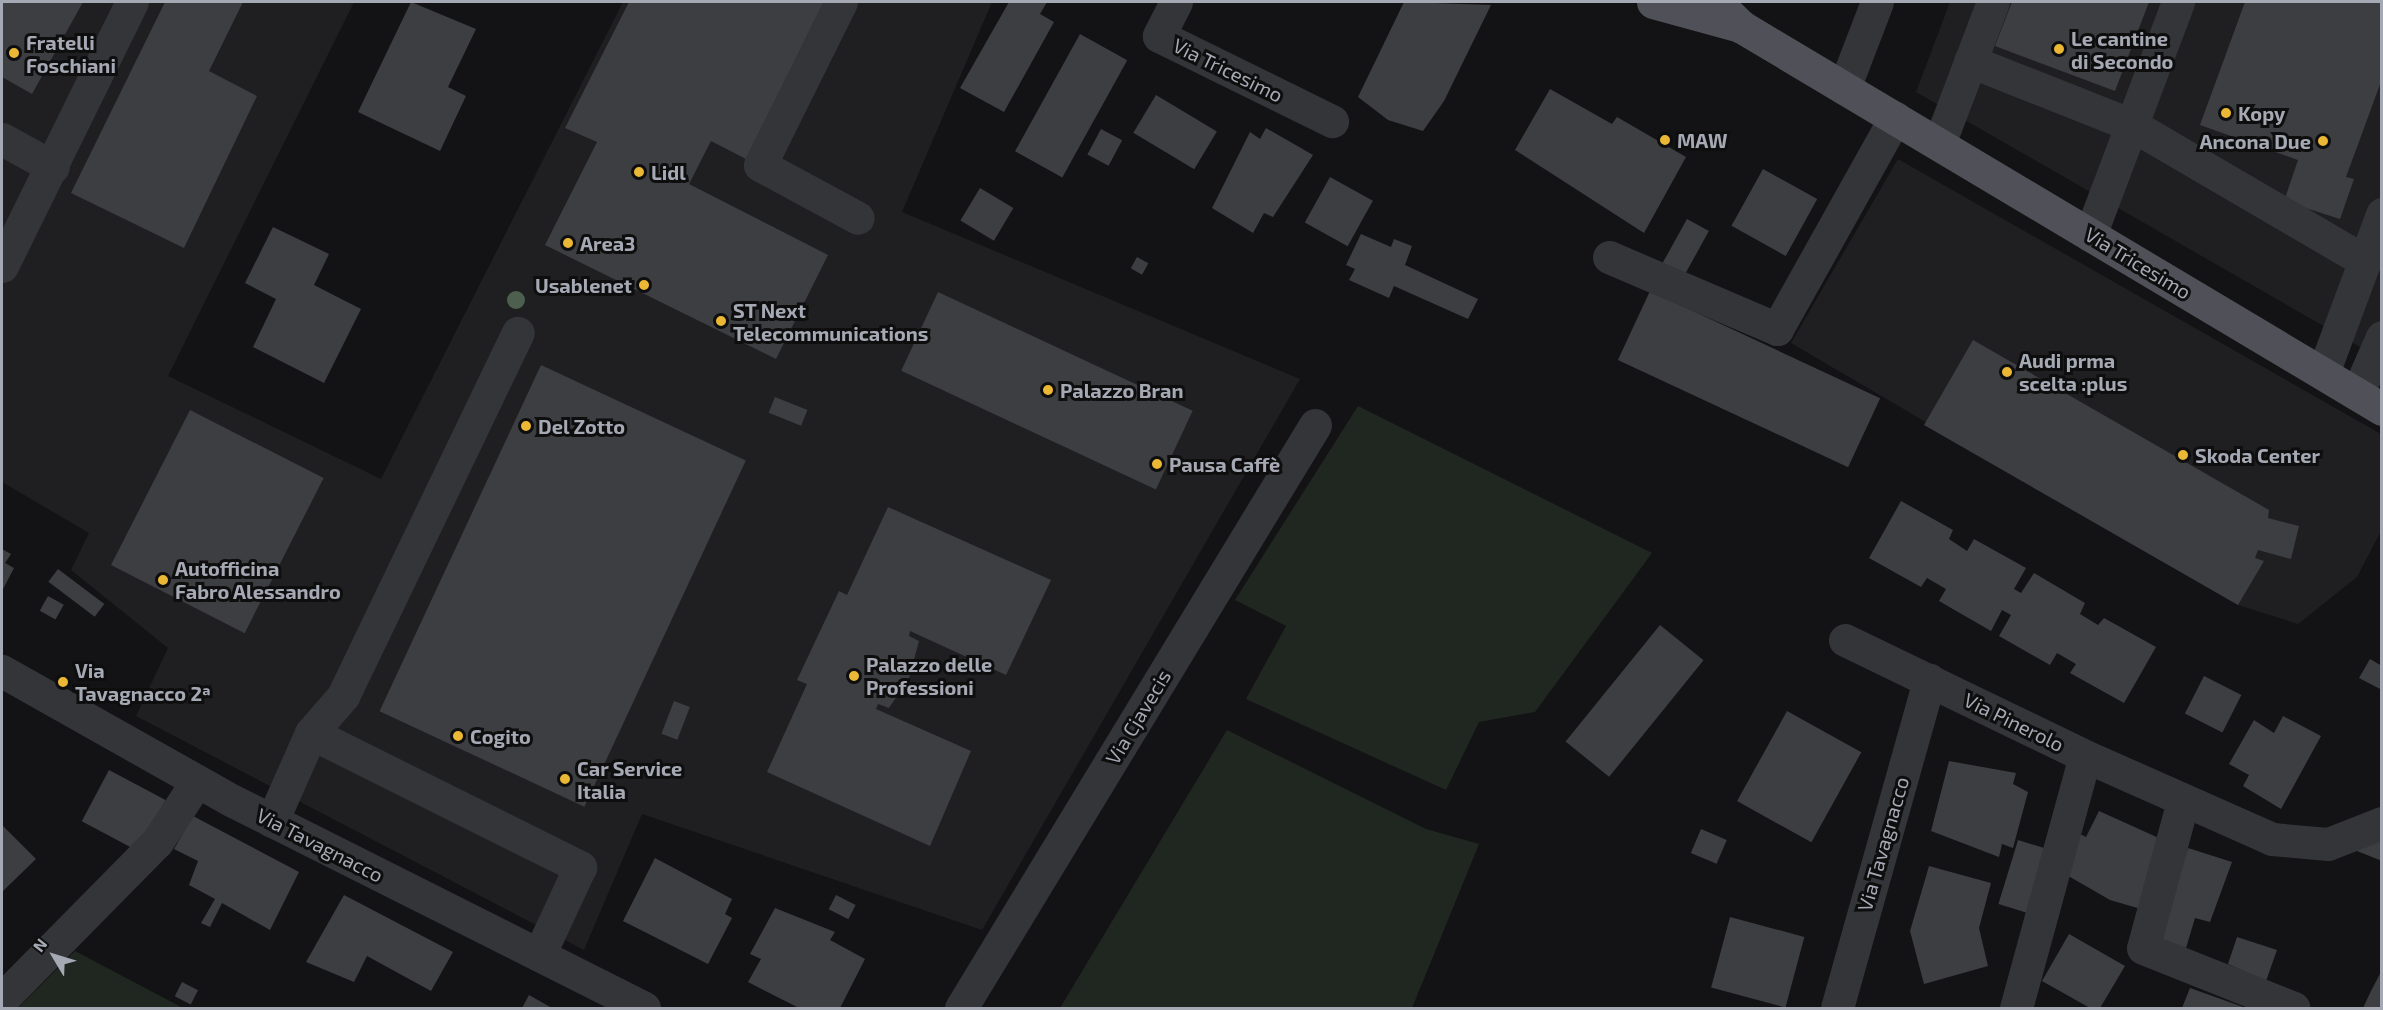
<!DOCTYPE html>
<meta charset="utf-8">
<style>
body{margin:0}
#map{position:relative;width:2383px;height:1010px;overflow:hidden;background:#131315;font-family:"Exo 2",sans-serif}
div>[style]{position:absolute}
.built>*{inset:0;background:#1f1f21}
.green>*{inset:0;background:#1f2720}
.building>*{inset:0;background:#3d3e41;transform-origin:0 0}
.minor>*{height:33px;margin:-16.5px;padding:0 16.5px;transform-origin:16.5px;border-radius:16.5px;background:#343539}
.major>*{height:33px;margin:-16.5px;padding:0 16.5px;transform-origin:16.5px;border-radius:16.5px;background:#505158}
.trees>*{width:18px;height:18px;margin:-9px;border-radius:50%;background:#4d6050}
.dots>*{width:16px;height:16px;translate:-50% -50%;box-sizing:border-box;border:3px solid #0e0e0f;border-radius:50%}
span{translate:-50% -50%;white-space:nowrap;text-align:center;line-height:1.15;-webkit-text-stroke:6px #0e0e0f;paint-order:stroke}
.poi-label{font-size:20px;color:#a5a9b4;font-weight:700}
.left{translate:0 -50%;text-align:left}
.right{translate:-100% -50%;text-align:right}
.street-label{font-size:20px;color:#a5a9b4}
.frame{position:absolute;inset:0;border:3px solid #a5a9b4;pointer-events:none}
.north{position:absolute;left:24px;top:926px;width:60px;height:60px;-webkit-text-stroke:4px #0e0e0f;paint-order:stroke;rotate:308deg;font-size:16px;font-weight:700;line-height:24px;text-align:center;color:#a5a9b4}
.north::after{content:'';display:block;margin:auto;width:21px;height:27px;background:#a5a9b4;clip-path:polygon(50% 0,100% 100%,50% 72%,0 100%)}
</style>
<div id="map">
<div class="built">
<div style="clip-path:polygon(2px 2px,354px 2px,168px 376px,381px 479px,623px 2px,992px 2px,902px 212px,1300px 379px,982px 930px,642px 814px,584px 950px,136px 716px,168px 648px,71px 570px,89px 533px,2px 482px)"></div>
<div style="clip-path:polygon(1950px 2px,2381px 2px,2381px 359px,1916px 92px)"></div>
<div style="clip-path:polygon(1898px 159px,2381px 434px,2381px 531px,2357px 577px,2298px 624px,2238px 605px,1791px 343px)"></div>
</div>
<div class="green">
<div style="clip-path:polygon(1358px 406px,1652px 553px,1535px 712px,1479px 722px,1446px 790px,1246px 699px,1286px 626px,1235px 600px)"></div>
<div style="clip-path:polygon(1227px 730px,1426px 829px,1479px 844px,1412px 1008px,1060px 1008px)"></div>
<div style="clip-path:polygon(75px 951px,183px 1008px,18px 1008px)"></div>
</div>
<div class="building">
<div style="clip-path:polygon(2px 2px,83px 2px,32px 94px,2px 77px)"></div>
<div style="clip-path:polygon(165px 2px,243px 2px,209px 71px,257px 96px,184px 248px,71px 193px)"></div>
<div style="clip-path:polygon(411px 2px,476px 29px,448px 87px,466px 96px,440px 151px,358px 112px)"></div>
<div style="clip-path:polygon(629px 2px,824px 2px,746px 159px,711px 141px,689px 184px,828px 255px,776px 359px,545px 245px,597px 142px,565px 128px)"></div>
<div style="clip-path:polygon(1009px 2px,1047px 2px,1040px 14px,1054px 22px,1004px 112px,960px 88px)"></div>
<div style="clip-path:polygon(1404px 2px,1491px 5px,1444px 101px,1423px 131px,1388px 120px,1358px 97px)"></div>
<div style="clip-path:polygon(2012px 2px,2149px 2px,2115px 91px,1995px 46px)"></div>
<div style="clip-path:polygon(2245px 2px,2382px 2px,2382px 79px,2346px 177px,2354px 179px,2340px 219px,2284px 201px,2298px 160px,2200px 125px)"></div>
<div style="left:1080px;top:34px;width:54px;height:134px;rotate:29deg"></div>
<div style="clip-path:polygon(1550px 89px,1612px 124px,1617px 117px,1686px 157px,1644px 233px,1515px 150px)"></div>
<div style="left:1156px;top:95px;width:71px;height:44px;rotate:31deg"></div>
<div style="clip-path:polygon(1266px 128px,1313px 155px,1273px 217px,1264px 213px,1253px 233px,1212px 208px,1250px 132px,1260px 139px)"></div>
<div style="left:1101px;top:129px;width:24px;height:29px;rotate:28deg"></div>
<div style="left:1763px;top:169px;width:62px;height:65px;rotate:29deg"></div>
<div style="left:1330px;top:177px;width:49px;height:52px;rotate:29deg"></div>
<div style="left:980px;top:188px;width:39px;height:38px;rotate:31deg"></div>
<div style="left:1687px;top:219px;width:25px;height:51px;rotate:29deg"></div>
<div style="clip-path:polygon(273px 227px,329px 254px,314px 285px,361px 309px,324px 383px,253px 347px,276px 299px,245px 283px)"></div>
<div style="clip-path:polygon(1361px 234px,1391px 247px,1394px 239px,1412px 246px,1405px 265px,1478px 299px,1468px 319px,1394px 286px,1389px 298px,1349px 280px,1355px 269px,1346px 265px)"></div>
<div style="left:1137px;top:257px;width:13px;height:13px;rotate:29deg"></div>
<div style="left:1650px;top:291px;width:254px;height:76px;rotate:25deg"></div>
<div style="left:938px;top:292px;width:281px;height:87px;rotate:25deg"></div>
<div style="clip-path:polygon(1973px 340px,2269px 510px,2268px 518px,2299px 526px,2291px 559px,2258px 550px,2255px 558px,2264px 561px,2238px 605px,1924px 425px)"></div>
<div style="left:541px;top:365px;width:226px;height:382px;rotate:25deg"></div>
<div style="left:775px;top:397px;width:35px;height:17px;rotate:22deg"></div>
<div style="left:190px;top:410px;width:150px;height:174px;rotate:27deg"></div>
<div style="clip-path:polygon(1901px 501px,1953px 530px,1949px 539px,1967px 551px,1974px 539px,2026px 568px,2014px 589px,2021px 593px,2034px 573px,2085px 603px,2080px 614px,2098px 625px,2104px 618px,2156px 647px,2124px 703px,2070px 673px,2076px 664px,2057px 653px,2050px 665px,1999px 636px,2011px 615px,2002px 610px,1991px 631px,1939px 601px,1946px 589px,1927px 578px,1921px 587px,1869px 558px)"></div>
<div style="clip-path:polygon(888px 507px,1051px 580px,1006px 675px,910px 631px,909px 636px,919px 641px,909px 678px,889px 708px,878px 704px,876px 709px,971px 751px,930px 846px,767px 772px,807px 684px,797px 680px,839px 591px,847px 595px)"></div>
<div style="clip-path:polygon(2px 549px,11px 554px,5px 563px,14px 568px,2px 591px)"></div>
<div style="left:58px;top:569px;width:58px;height:16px;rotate:37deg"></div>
<div style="left:48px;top:596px;width:18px;height:17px;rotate:29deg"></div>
<div style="left:1660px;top:625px;width:56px;height:150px;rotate:39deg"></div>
<div style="clip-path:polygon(2370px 659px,2382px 666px,2382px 690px,2359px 678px)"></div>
<div style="left:2204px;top:676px;width:42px;height:42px;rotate:27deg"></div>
<div style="left:674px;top:701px;width:17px;height:35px;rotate:21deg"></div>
<div style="left:1787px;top:711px;width:85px;height:103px;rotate:29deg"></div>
<div style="clip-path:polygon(2283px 716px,2321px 736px,2281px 809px,2243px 786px,2249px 775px,2229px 764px,2254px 720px,2274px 733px)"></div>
<div style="clip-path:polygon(1949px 761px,2016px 773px,2013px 784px,2028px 792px,2013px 848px,2002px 844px,1999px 857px,1931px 831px)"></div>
<div style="left:109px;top:770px;width:64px;height:58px;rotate:28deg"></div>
<div style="clip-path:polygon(2099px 811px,2161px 839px,2141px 909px,2110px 900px,2058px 870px,2076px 832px,2086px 837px)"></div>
<div style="clip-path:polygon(193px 816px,299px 872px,270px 930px,222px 903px,210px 927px,201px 923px,215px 899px,189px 885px,198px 861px,174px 849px)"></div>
<div style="clip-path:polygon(2px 825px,36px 859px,2px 892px)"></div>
<div style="left:1701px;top:829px;width:28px;height:26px;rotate:23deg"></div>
<div style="clip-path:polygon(2382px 831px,2382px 861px,2352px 849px)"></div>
<div style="left:2018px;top:840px;width:34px;height:67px;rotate:17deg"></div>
<div style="clip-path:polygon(2188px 848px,2232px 862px,2210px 922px,2195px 918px,2186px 948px,2158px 939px)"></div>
<div style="clip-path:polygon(655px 858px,732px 899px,725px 914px,732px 918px,708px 964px,623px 921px)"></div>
<div style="clip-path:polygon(1929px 866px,1991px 883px,1979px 928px,1988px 966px,1924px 984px,1910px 931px)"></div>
<div style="clip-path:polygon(344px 895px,453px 952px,431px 991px,367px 956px,354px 982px,306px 962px)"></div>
<div style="left:836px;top:895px;width:22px;height:16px;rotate:27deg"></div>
<div style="clip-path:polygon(775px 908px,835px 932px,830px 940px,865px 959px,840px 1008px,799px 1008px,748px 982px,761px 959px,750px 954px)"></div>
<div style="left:1730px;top:917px;width:77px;height:73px;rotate:15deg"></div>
<div style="clip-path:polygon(2069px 934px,2125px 966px,2100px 1008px,2090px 1008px,2042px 981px)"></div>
<div style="clip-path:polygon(2237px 937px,2277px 950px,2266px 981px,2228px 964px)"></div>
<div style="clip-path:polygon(2382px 970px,2382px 1008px,2363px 1008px,2371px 991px)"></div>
<div style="left:182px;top:982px;width:18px;height:16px;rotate:27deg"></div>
<div style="clip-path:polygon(2190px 988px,2246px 1008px,2182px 1008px)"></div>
<div style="clip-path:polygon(529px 995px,552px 1008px,522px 1008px)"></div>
</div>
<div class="minor">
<div style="left:841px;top:2px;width:182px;rotate:116.4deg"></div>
<div style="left:760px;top:165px;width:111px;rotate:28.4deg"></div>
<div style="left:1176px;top:2px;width:38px;rotate:117deg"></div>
<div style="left:1159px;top:36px;width:193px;rotate:26.2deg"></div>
<div style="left:1970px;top:61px;width:174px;rotate:21.6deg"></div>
<div style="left:2132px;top:125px;width:270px;rotate:30.3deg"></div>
<div style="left:1844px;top:88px;width:92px;rotate:-69deg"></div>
<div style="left:2px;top:139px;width:58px;rotate:28.8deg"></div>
<div style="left:1939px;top:144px;width:152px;rotate:-69.2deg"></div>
<div style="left:2090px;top:235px;width:249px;rotate:-69.3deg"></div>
<div style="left:1609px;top:257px;width:183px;rotate:23.2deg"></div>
<div style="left:1777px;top:329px;width:242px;rotate:-60.8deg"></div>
<div style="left:2px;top:266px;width:294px;rotate:-63.8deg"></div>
<div style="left:2323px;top:373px;width:170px;rotate:-69.6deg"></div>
<div style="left:2357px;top:394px;width:62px;rotate:-66.3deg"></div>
<div style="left:1845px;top:640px;width:267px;rotate:25.8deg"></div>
<div style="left:2085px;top:756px;width:205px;rotate:23.9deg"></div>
<div style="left:2272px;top:839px;width:56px;rotate:5.1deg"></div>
<div style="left:2328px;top:844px;width:58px;rotate:-21.3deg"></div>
<div style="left:2px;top:671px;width:265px;rotate:29.4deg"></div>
<div style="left:233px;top:801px;width:460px;rotate:26.7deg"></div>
<div style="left:311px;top:733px;width:301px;rotate:26.5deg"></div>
<div style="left:580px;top:867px;width:97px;rotate:115deg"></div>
<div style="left:2183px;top:801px;width:152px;rotate:105.2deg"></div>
<div style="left:2143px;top:948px;width:162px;rotate:21.7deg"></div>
<div style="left:272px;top:821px;width:96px;rotate:-66.1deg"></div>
<div style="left:311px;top:733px;width:49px;rotate:-49.1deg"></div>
<div style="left:343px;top:696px;width:403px;rotate:-64.3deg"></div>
<div style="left:2px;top:999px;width:221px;rotate:-45.4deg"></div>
<div style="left:157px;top:842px;width:73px;rotate:-56.7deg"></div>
<div style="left:961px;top:1008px;width:682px;rotate:-58.73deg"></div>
<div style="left:1837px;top:1008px;width:341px;rotate:-74.3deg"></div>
<div style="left:2016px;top:1008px;width:261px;rotate:-74.7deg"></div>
</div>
<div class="major">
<div style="left:1653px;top:2px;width:90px;rotate:15.4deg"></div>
<div style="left:1716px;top:2px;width:36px;rotate:44deg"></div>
<div style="left:1742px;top:27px;width:745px;rotate:30.83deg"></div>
</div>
<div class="trees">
<div style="left:516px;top:300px"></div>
</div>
<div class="dots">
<div style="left:2059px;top:49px;background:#ebb835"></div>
<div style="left:14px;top:53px;background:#ebb835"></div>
<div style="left:2226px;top:113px;background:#ebb835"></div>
<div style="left:1665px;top:140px;background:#ebb835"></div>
<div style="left:2323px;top:141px;background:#ebb835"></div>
<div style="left:639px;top:172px;background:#ebb835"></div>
<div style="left:568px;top:243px;background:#ebb835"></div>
<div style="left:644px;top:285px;background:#ebb835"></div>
<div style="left:721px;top:321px;background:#ebb835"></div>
<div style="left:2007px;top:372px;background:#ebb835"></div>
<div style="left:1048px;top:390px;background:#ebb835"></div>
<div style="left:526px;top:426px;background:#ebb835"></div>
<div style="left:2183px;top:455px;background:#ebb835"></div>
<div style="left:1157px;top:464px;background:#ebb835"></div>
<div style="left:163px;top:580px;background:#ebb835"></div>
<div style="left:854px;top:676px;background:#ebb835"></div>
<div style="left:63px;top:682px;background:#ebb835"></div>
<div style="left:458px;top:736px;background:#ebb835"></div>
<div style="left:565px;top:779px;background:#ebb835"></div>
</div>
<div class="poi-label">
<span class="left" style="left:2071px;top:50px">Le cantine<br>di Secondo</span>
<span class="left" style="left:26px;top:54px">Fratelli<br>Foschiani</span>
<span class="left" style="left:2238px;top:113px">Kopy</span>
<span class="left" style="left:1677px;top:140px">MAW</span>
<span class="right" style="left:2311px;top:141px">Ancona Due</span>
<span class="left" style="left:651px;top:172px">Lidl</span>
<span class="left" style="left:580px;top:243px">Area3</span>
<span class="right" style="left:632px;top:285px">Usablenet</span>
<span class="left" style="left:733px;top:322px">ST Next<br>Telecommunications</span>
<span class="left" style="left:2019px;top:372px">Audi prma<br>scelta :plus</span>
<span class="left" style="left:1060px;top:390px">Palazzo Bran</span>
<span class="left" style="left:538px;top:426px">Del Zotto</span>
<span class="left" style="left:2195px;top:455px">Skoda Center</span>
<span class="left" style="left:1169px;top:464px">Pausa Caffè</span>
<span class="left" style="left:175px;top:580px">Autofficina<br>Fabro Alessandro</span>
<span class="left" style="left:866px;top:676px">Palazzo delle<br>Professioni</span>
<span class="left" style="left:75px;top:682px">Via<br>Tavagnacco 2ª</span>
<span class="left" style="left:470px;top:736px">Cogito</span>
<span class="left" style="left:577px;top:780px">Car Service<br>Italia</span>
</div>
<div class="street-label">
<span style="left:1228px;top:70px;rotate:26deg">Via Tricesimo</span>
<span style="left:2138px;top:263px;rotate:31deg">Via Tricesimo</span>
<span style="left:1138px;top:717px;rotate:-59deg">Via Cjavecis</span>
<span style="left:2014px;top:722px;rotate:26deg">Via Pinerolo</span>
<span style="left:1883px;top:844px;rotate:-74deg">Via Tavagnacco</span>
<span style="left:320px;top:845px;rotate:27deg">Via Tavagnacco</span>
</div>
<div class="frame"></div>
<div class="north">N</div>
</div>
